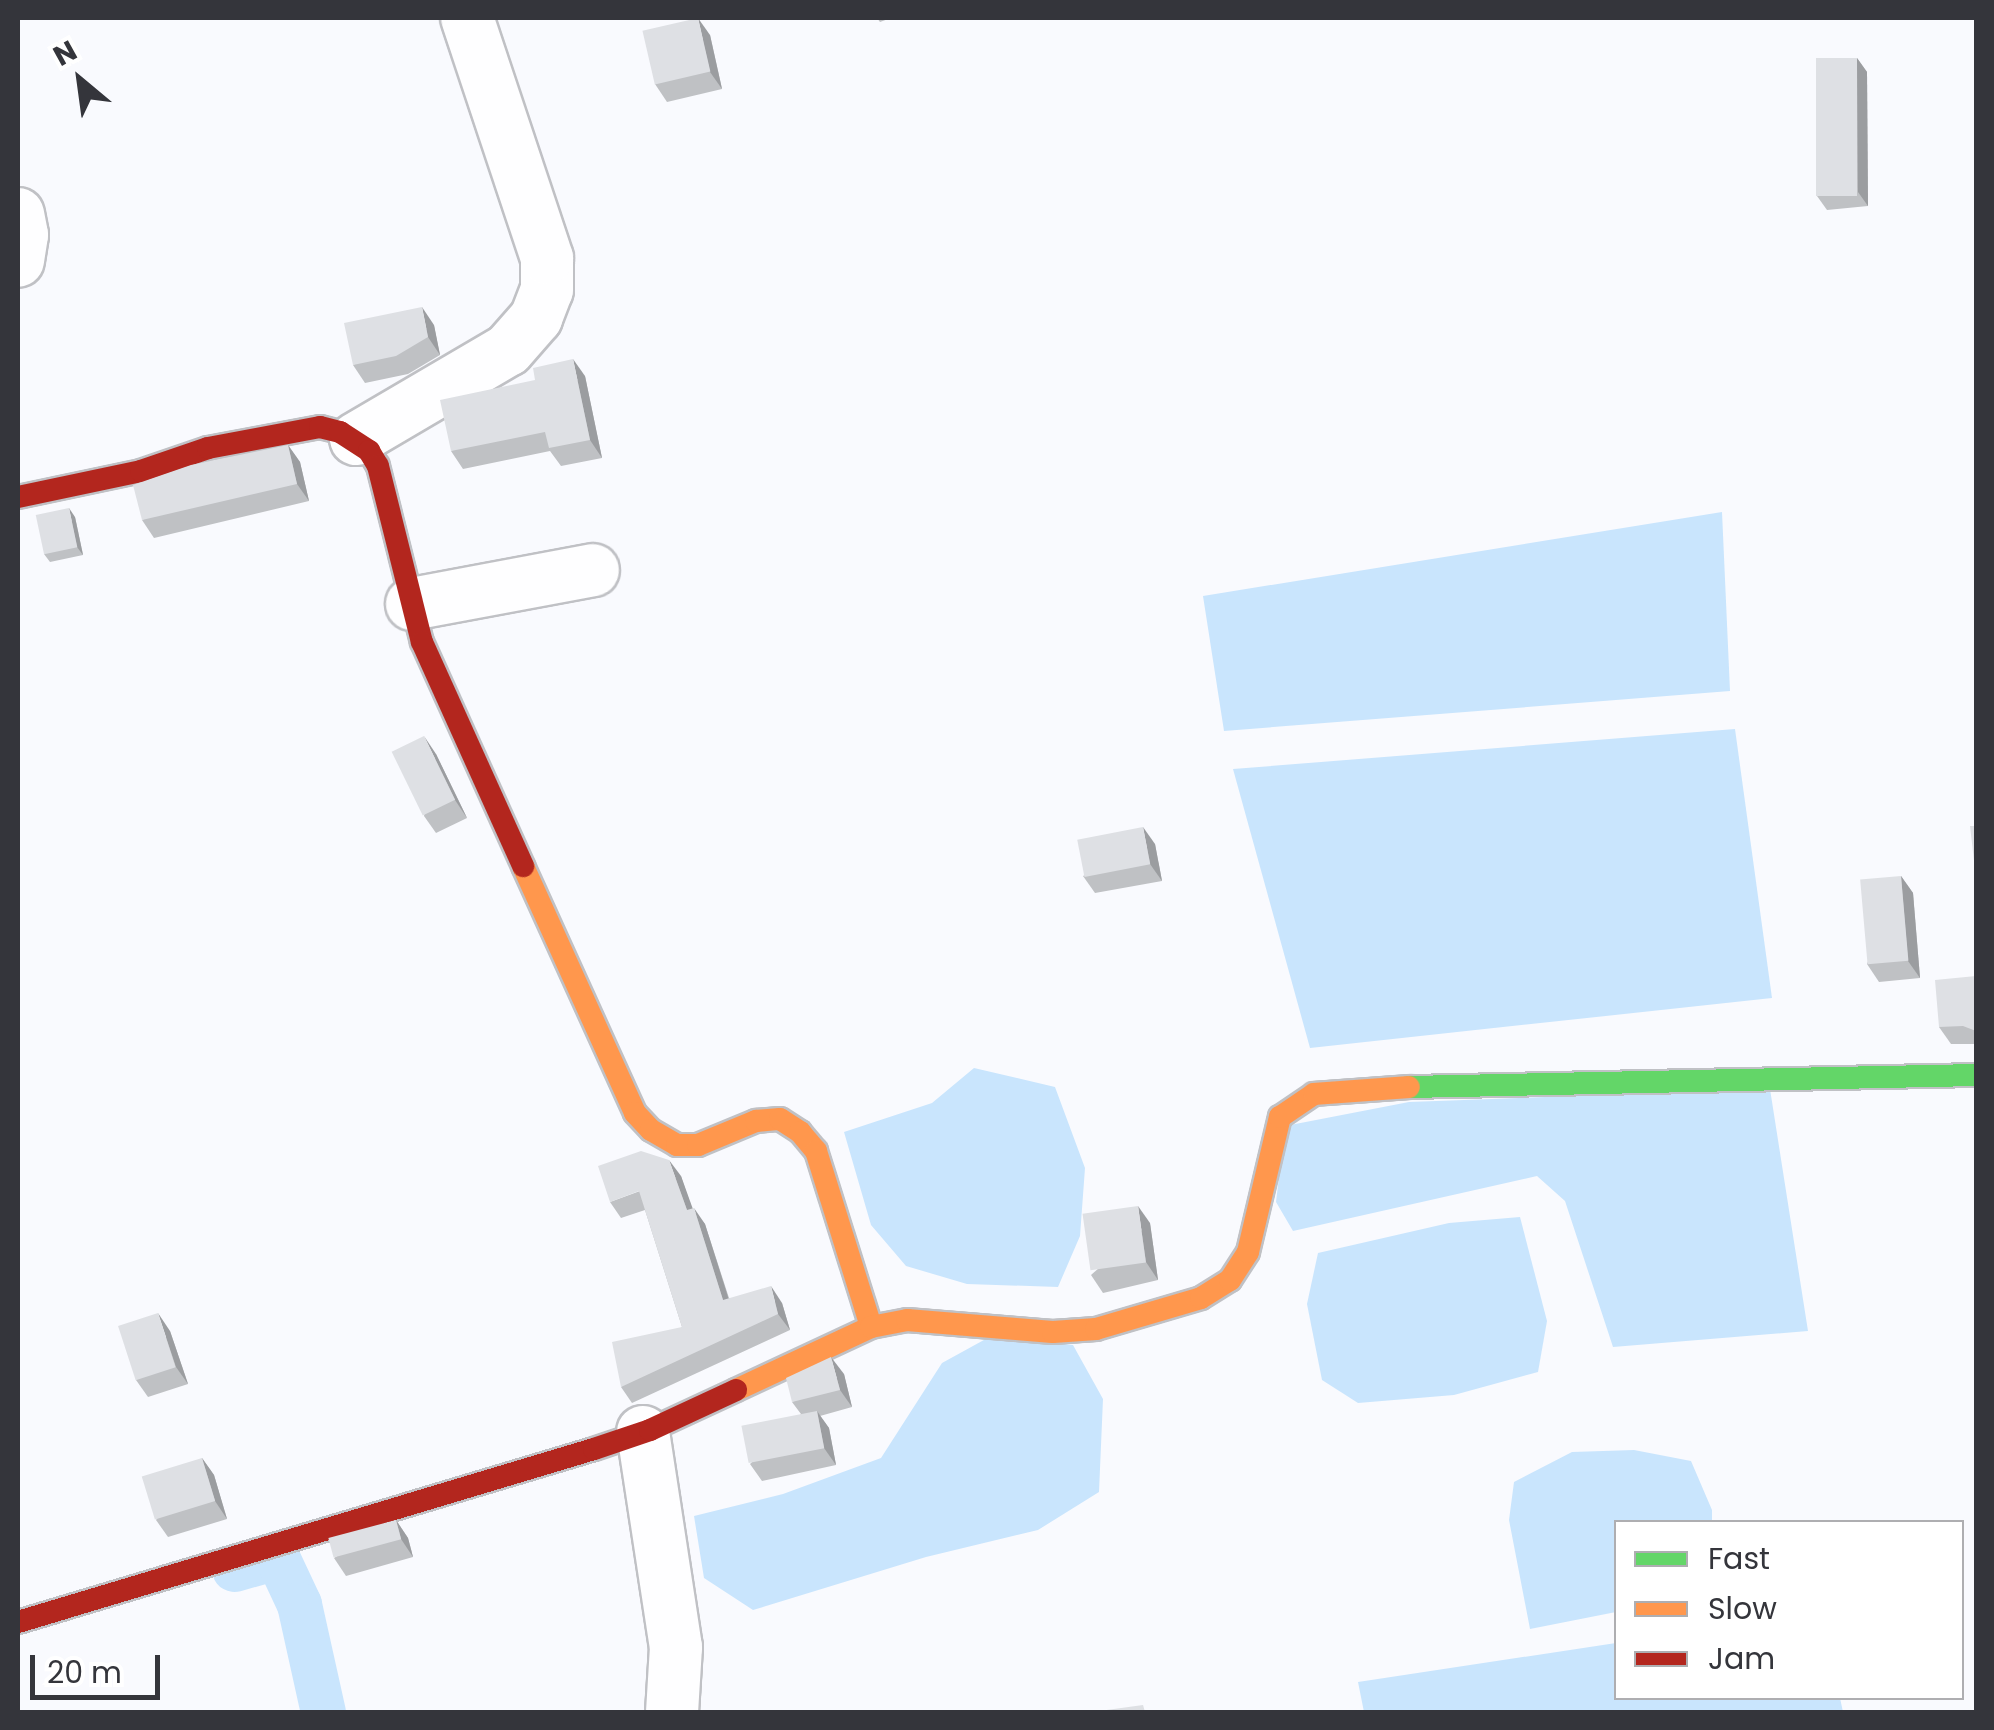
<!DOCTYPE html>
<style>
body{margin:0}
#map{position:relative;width:1994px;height:1730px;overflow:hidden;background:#f9fafe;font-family:Poppins,sans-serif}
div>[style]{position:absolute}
.water>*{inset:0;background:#c9e5fd}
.canal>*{height:45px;margin:-22.5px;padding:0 22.5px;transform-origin:22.5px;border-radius:22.5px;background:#c9e5fd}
.roads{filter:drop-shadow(2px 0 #c0c1c5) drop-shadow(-2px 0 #c0c1c5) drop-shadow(0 2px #c0c1c5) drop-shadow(0 -2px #c0c1c5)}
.street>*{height:52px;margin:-26px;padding:0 26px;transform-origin:26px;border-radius:26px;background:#fefeff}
.fast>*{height:22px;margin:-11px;padding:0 11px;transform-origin:11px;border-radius:11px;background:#63d668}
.slow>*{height:22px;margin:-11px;padding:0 11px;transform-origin:11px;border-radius:11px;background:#ff974d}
.jam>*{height:22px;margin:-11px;padding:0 11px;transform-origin:11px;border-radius:11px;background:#b3261e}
.wall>*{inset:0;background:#bfc1c4}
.shaded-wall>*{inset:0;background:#9b9da0}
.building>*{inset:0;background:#dee0e4;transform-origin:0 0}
span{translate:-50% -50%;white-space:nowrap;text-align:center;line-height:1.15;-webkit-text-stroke:9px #fff;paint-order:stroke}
.frame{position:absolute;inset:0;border:20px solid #34353b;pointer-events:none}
.legend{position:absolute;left:1614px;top:1520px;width:350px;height:180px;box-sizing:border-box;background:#fff;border:2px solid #aeaeb1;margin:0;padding:12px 18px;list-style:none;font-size:30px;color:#34353b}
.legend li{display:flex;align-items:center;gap:20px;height:50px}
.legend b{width:50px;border:2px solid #aeaeb1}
.north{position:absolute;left:30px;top:30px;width:100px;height:100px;-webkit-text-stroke:8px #fff;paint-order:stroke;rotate:331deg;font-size:28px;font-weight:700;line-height:40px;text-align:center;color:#34353b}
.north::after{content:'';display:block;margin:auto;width:35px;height:45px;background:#34353b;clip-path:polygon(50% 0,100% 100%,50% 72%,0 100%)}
.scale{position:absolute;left:30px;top:1655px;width:130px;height:45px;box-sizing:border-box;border:5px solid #34353b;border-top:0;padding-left:12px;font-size:30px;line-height:35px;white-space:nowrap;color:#34353b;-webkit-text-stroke:8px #fff;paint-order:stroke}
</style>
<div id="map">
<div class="water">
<div style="clip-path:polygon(1722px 512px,1730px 691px,1224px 731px,1203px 596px)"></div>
<div style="clip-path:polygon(1735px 729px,1772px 998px,1310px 1048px,1233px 769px)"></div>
<div style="clip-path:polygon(974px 1068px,1055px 1087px,1085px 1168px,1080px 1236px,1058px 1287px,967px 1284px,906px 1266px,871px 1225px,844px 1132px,932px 1103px)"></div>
<div style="clip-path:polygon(1770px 1089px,1808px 1331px,1613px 1347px,1565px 1201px,1537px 1176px,1293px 1231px,1276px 1202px,1285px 1126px,1409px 1102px)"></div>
<div style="clip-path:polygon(1520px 1217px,1547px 1321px,1538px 1372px,1454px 1395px,1358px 1403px,1322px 1380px,1307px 1304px,1318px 1253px,1449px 1223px)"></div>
<div style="clip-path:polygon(993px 1335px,1073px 1345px,1103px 1399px,1099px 1492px,1038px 1530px,926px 1557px,753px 1610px,704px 1578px,694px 1516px,783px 1494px,881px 1458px,942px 1363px)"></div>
<div style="clip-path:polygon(1634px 1450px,1691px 1461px,1712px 1510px,1712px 1522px,1616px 1522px,1616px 1612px,1530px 1629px,1509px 1520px,1514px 1482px,1572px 1452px)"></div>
<div style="clip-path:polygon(1616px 1643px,1616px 1698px,1840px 1698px,1843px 1712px,1364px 1712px,1358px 1682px)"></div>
</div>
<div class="canal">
<div style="left:234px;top:1569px;width:45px;rotate:-15.6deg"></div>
<div style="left:277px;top:1557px;width:52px;rotate:64.9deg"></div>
<div style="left:299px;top:1604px;width:111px;rotate:77.5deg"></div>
</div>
<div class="roads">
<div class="street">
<div style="left:18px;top:214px;width:21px;rotate:79deg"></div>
<div style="left:22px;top:235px;width:26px;rotate:99deg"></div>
<div style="left:356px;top:439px;width:176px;rotate:-30.4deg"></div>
<div style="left:508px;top:350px;width:43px;rotate:-48.8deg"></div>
<div style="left:536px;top:318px;width:30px;rotate:-69deg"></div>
<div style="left:547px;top:290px;width:32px;rotate:-90deg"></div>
<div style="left:547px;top:258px;width:253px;rotate:-108.4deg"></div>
<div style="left:412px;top:604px;width:184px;rotate:-10.6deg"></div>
<div style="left:643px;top:1432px;width:218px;rotate:81.3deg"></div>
<div style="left:676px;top:1647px;width:65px;rotate:93.5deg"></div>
</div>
<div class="fast">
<div style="left:1409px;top:1087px;width:567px;rotate:-1.21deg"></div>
</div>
<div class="slow">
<div style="left:523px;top:866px;width:271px;rotate:65.6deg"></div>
<div style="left:635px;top:1113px;width:23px;rotate:47deg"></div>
<div style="left:651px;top:1130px;width:30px;rotate:30deg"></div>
<div style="left:677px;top:1145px;width:21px"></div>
<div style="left:698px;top:1145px;width:63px;rotate:-22.5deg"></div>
<div style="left:756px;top:1121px;width:24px;rotate:-5deg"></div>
<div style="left:780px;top:1119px;width:24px;rotate:33deg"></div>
<div style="left:800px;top:1132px;width:25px;rotate:50deg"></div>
<div style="left:816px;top:1151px;width:184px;rotate:72.6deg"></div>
<div style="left:736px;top:1390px;width:149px;rotate:-25deg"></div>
<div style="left:871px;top:1327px;width:37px;rotate:-11deg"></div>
<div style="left:907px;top:1320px;width:146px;rotate:4.7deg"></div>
<div style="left:1053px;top:1332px;width:43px;rotate:-4deg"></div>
<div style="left:1096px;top:1329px;width:109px;rotate:-16.4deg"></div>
<div style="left:1201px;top:1298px;width:34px;rotate:-32deg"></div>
<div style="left:1230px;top:1280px;width:33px;rotate:-57deg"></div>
<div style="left:1248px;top:1252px;width:139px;rotate:-76.7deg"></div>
<div style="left:1280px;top:1117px;width:41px;rotate:-34.1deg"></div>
<div style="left:1314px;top:1094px;width:95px;rotate:-4.2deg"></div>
</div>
<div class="jam">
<div style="left:18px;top:497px;width:126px;rotate:-11.9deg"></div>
<div style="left:141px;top:471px;width:71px;rotate:-18.9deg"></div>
<div style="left:208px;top:448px;width:114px;rotate:-10.6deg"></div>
<div style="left:320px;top:427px;width:21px;rotate:14deg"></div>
<div style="left:340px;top:432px;width:35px;rotate:33deg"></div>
<div style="left:369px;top:451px;width:17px;rotate:59deg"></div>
<div style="left:378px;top:466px;width:181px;rotate:76deg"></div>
<div style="left:422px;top:642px;width:246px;rotate:65.7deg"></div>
<div style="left:18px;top:1622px;width:601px;rotate:-16.72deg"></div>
<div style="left:594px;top:1449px;width:59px;rotate:-18.7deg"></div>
<div style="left:650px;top:1430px;width:95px;rotate:-24.9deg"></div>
</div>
</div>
<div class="wall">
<div style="clip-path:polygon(877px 18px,891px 18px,880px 22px)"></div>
<div style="clip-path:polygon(710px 35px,722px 89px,667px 102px,655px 84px)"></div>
<div style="clip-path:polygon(1857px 58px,1867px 72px,1868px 206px,1827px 210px,1817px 196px)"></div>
<div style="clip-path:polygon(434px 325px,440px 355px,408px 374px,365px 383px,353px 365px)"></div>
<div style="clip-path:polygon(585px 376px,602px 458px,561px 466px,550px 451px,463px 469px,451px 451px)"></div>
<div style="clip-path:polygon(288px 445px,300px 462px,309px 501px,154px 538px,142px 520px)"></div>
<div style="clip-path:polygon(75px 517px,83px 555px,50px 562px,44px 554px)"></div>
<div style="clip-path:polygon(436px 754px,467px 818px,436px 833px,424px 816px)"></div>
<div style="clip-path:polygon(1155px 844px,1162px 881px,1095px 893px,1083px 876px)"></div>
<div style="clip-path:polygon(1901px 876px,1913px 893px,1920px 978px,1879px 982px,1867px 964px)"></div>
<div style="clip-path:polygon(1976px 977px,1976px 1044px,1951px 1044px,1939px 1027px)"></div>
<div style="clip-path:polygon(681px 1176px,692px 1209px,705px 1224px,729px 1298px,782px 1303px,790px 1330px,632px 1403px,621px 1387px,682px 1327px,645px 1210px,621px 1218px,610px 1202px)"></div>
<div style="clip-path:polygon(1150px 1223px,1158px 1280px,1103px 1293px,1091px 1275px)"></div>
<div style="clip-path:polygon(170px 1331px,188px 1384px,148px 1397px,136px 1380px)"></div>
<div style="clip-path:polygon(844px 1374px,852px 1407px,820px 1416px,829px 1428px,836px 1465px,762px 1481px,750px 1464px,801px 1414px,792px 1402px)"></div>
<div style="clip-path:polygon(202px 1458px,214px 1475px,227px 1519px,168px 1537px,156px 1520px)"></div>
<div style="clip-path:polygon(396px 1520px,408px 1538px,413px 1557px,346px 1576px,334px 1558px)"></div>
</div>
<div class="shaded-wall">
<div style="clip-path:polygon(698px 18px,710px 35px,722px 89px,710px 72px)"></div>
<div style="clip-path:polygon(1857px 58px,1867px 72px,1868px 206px,1858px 192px)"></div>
<div style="clip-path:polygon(422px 307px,434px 325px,440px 355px,428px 337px)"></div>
<div style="clip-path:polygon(573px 359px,585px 376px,602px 458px,590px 440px)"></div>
<div style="clip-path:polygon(288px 445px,300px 462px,309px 501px,297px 484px)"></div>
<div style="clip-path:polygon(69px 508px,75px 517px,83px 555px,77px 547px)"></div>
<div style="clip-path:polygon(424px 736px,436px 754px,467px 818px,455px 800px)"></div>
<div style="clip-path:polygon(1143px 827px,1155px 844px,1162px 881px,1150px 864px)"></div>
<div style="clip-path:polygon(1901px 876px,1913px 893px,1920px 978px,1908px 961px)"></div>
<div style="clip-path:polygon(669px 1160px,681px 1176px,699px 1226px,687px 1210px)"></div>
<div style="clip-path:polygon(1138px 1206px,1150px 1223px,1158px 1280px,1146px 1262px)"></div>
<div style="clip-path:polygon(694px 1208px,705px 1224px,734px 1316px,723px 1300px)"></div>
<div style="clip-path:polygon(771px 1286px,782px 1303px,790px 1330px,778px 1314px)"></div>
<div style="clip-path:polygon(158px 1313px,170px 1331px,188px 1384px,176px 1367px)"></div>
<div style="clip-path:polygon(831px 1357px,844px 1374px,852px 1407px,840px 1390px)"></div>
<div style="clip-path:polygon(817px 1411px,829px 1428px,836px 1465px,824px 1448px)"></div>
<div style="clip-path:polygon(202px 1458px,214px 1475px,227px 1519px,215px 1501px)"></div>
<div style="clip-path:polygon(396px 1520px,408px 1538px,413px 1557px,401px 1539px)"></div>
</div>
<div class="building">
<div style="left:698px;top:18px;width:55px;height:57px;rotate:77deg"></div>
<div style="left:1816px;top:58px;width:41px;height:138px"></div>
<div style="clip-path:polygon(422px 307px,428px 337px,396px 356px,353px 365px,344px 323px)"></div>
<div style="clip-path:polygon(573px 359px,590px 440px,549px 448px,545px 432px,451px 451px,440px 400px,535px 380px,533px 368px)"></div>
<div style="clip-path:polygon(288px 445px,297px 484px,142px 520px,133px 485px,191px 465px)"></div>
<div style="left:69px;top:508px;width:40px;height:34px;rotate:78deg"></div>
<div style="left:424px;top:736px;width:71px;height:36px;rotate:64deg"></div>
<div style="clip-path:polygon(1970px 826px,1976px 826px,1976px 878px)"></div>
<div style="left:1143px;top:827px;width:38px;height:67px;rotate:79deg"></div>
<div style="left:1901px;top:876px;width:85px;height:41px;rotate:85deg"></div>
<div style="clip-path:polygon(1976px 976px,1976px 1031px,1963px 1026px,1939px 1027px,1935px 980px)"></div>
<div style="clip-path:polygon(641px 1151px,669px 1160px,687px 1210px,694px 1208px,723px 1300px,771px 1286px,778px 1314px,621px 1387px,612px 1342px,682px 1327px,639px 1191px,610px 1202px,598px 1166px)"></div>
<div style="left:1138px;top:1206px;width:57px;height:56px;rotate:82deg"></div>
<div style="left:158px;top:1313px;width:57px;height:42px;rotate:72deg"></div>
<div style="clip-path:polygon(831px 1357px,840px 1390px,792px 1402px,786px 1378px)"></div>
<div style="left:817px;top:1411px;width:38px;height:77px;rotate:79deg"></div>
<div style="left:202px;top:1458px;width:45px;height:63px;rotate:73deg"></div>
<div style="left:396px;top:1520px;width:20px;height:70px;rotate:75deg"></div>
<div style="clip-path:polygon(1143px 1705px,1145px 1712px,1092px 1712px)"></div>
</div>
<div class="frame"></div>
<ul class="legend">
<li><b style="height:12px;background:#63d668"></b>Fast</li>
<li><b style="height:12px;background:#ff974d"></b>Slow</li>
<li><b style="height:12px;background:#b3261e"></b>Jam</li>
</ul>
<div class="north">N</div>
<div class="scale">20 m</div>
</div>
